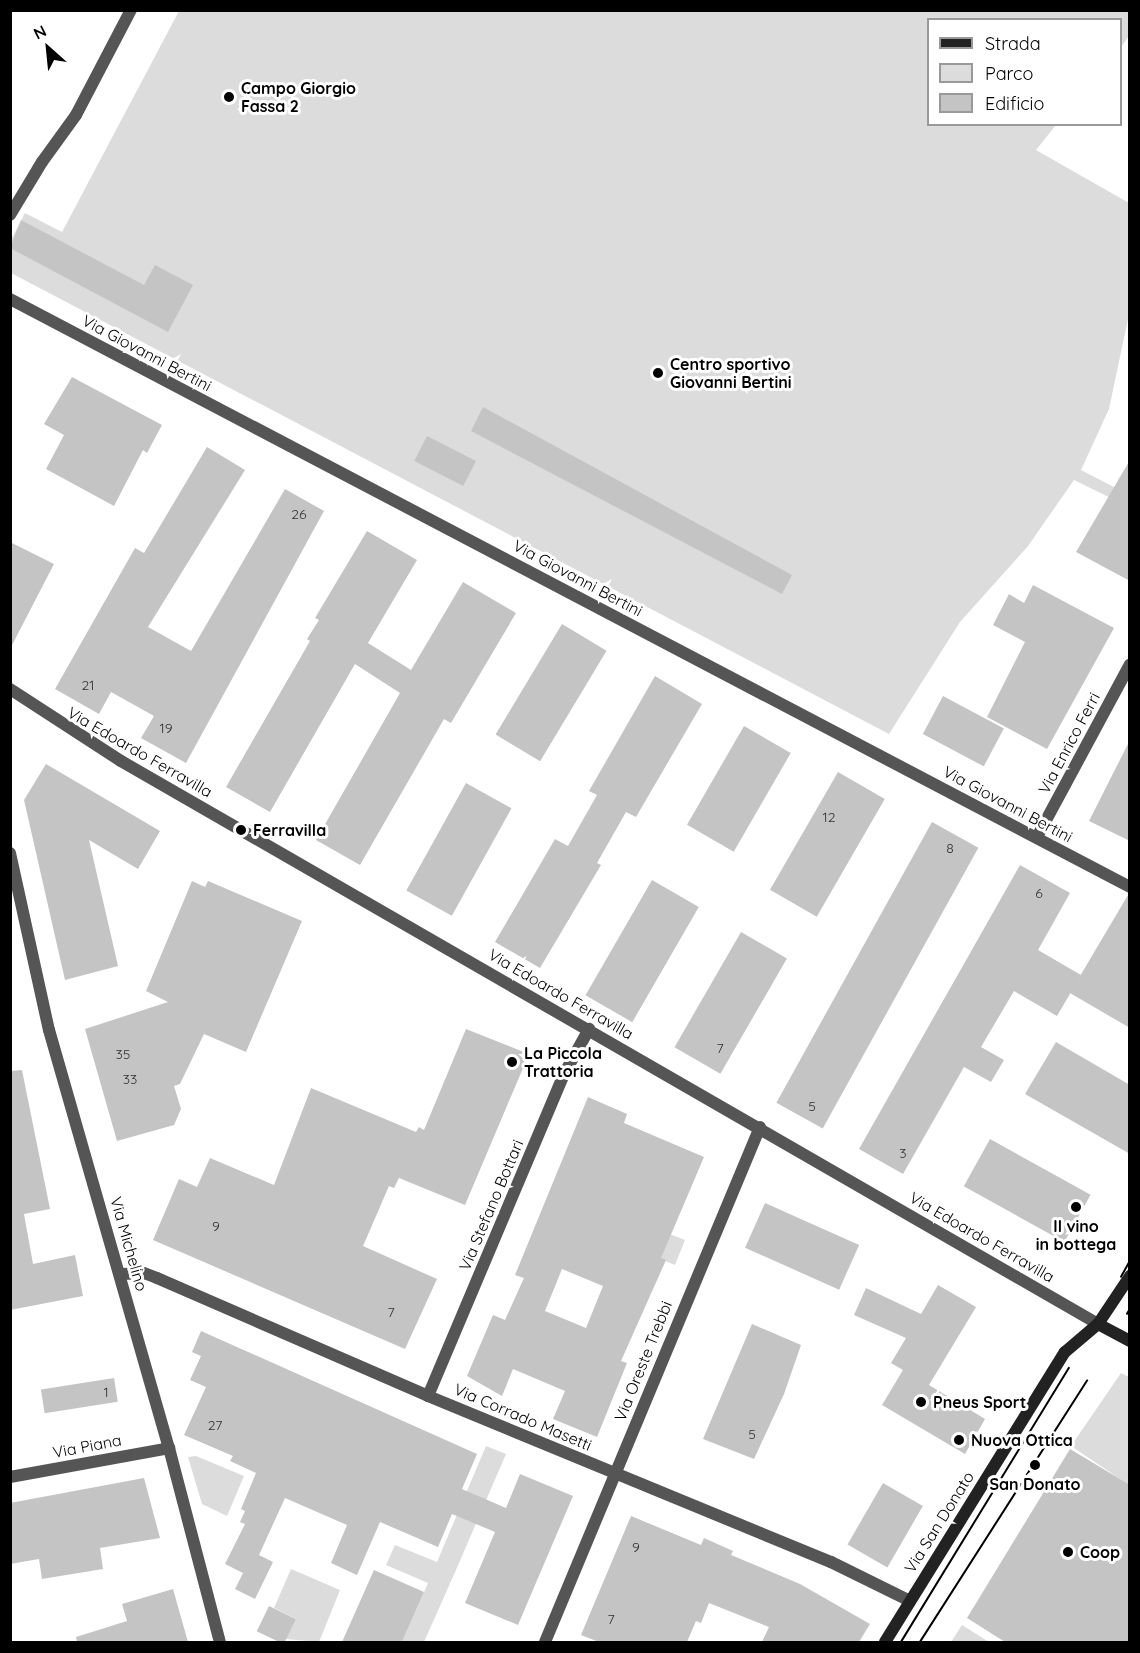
<!DOCTYPE html>
<style>
body{margin:0}
#map{position:relative;width:1140px;height:1653px;overflow:hidden;background:#fff;font-family:Quicksand,sans-serif}
div>[style]{position:absolute}
.green>*{inset:0;background:#dcdcdc}
.building>*{inset:0;background:#c4c4c4;transform-origin:0 0}
.minor>*{height:12px;margin:-6px;padding:0 6px;transform-origin:6px;border-radius:6px;background:#555}
.tertiary>*{height:12px;margin:-6px;padding:0 6px;transform-origin:6px;border-radius:6px;background:#555}
.secondary>*{height:12px;margin:-6px;padding:0 6px;transform-origin:6px;border-radius:6px;background:#222}
.tram>*{height:1.5px;margin:-0.75px;padding:0 0.75px;transform-origin:0.75px;border-radius:0.75px;background:#000}
.dots>*{width:16px;height:16px;translate:-50% -50%;box-sizing:border-box;border:3px solid #fff;border-radius:50%}
span{translate:-50% -50%;white-space:nowrap;text-align:center;line-height:1.15;-webkit-text-stroke:6px #fff;paint-order:stroke}
.number-label{font-size:14px;color:#313131}
.number-label span{-webkit-text-stroke-width:0}
.poi-label{font-size:16px;color:#000;font-weight:700}
.left{translate:0 -50%;text-align:left}
.street-label{font-size:16px;color:#000}
.frame{position:absolute;inset:0;border:12px solid #000;pointer-events:none}
.legend{position:absolute;left:927px;top:18px;width:195px;height:108px;box-sizing:border-box;background:#fff;border:2px solid #999;margin:0;padding:8px 10px;list-style:none;font-size:18px;color:#000}
.legend li{display:flex;align-items:center;gap:12px;height:30px}
.legend b{width:30px;border:2px solid #999}
.north{position:absolute;left:18px;top:18px;width:60px;height:60px;-webkit-text-stroke:4px #fff;paint-order:stroke;rotate:333deg;font-size:16px;font-weight:700;line-height:24px;text-align:center;color:#000}
.north::after{content:'';display:block;margin:auto;width:21px;height:27px;background:#000;clip-path:polygon(50% 0,100% 100%,50% 72%,0 100%)}
</style>
<div id="map">
<div class="green">
<div style="clip-path:polygon(179px 11px,1129px 11px,1129px 36px,1121px 47px,1120px 20px,928px 20px,928px 124px,1056px 125px,1036px 150px,1129px 203px,1129px 314px,1109px 409px,1081px 470px,1129px 495px,1129px 507px,1074px 480px,1028px 546px,960px 622px,889px 734px,11px 273px,11px 240px,25px 213px,62px 232px)"></div>
<div style="clip-path:polygon(605px 1209px,685px 1240px,675px 1265px,617px 1241px)"></div>
<div style="clip-path:polygon(1121px 1373px,1129px 1377px,1129px 1485px,1071px 1446px)"></div>
<div style="clip-path:polygon(486px 1446px,506px 1454px,456px 1570px,424px 1642px,402px 1642px,428px 1583px,386px 1565px,395px 1545px,437px 1562px)"></div>
<div style="clip-path:polygon(196px 1456px,244px 1476px,227px 1516px,202px 1504px,188px 1457px)"></div>
<div style="clip-path:polygon(291px 1569px,340px 1590px,319px 1642px,286px 1639px,296px 1619px,274px 1608px)"></div>
<div style="clip-path:polygon(962px 1625px,989px 1642px,951px 1642px)"></div>
</div>
<div class="building">
<div style="clip-path:polygon(21px 220px,144px 285px,155px 265px,193px 285px,168px 332px,10px 248px)"></div>
<div style="clip-path:polygon(72px 377px,162px 425px,147px 453px,143px 450px,114px 506px,46px 469px,64px 435px,44px 424px)"></div>
<div style="clip-path:polygon(483px 407px,792px 575px,782px 594px,471px 431px)"></div>
<div style="left:427px;top:436px;width:55px;height:28px;rotate:27deg"></div>
<div style="clip-path:polygon(207px 447px,245px 470px,148px 627px,191px 651px,285px 489px,324px 511px,186px 763px,141px 738px,154px 716px,111px 692px,99px 714px,55px 689px,135px 548px,144px 553px)"></div>
<div style="clip-path:polygon(1130px 460px,1130px 581px,1076px 552px)"></div>
<div style="clip-path:polygon(367px 531px,417px 560px,368px 643px,411px 670px,463px 582px,516px 613px,451px 723px,444px 719px,360px 865px,316px 840px,400px 693px,355px 664px,270px 812px,226px 787px,310px 641px,307px 639px,319px 620px,315px 618px)"></div>
<div style="clip-path:polygon(10px 542px,54px 564px,10px 649px)"></div>
<div style="clip-path:polygon(1033px 585px,1114px 628px,1047px 749px,987px 717px,1025px 642px,993px 625px,1009px 594px,1024px 603px)"></div>
<div style="left:562px;top:624px;width:52px;height:129px;rotate:31deg"></div>
<div style="clip-path:polygon(655px 676px,702px 704px,636px 817px,626px 812px,597px 863px,601px 865px,540px 968px,495px 942px,555px 839px,568px 846px,597px 795px,589px 791px)"></div>
<div style="left:943px;top:696px;width:69px;height:43px;rotate:28deg"></div>
<div style="left:744px;top:726px;width:54px;height:114px;rotate:30deg"></div>
<div style="clip-path:polygon(1130px 740px,1130px 841px,1089px 821px)"></div>
<div style="clip-path:polygon(46px 764px,160px 831px,138px 869px,89px 840px,118px 966px,65px 980px,24px 800px)"></div>
<div style="left:838px;top:772px;width:54px;height:136px;rotate:30deg"></div>
<div style="left:466px;top:783px;width:52px;height:123px;rotate:29deg"></div>
<div style="left:932px;top:822px;width:53px;height:321px;rotate:29deg"></div>
<div style="clip-path:polygon(1020px 865px,1070px 893px,1038px 950px,1081px 975px,1057px 1016px,1014px 991px,981px 1047px,1004px 1060px,991px 1082px,964px 1067px,903px 1174px,859px 1149px)"></div>
<div style="left:652px;top:880px;width:54px;height:133px;rotate:30deg"></div>
<div style="clip-path:polygon(192px 881px,205px 887px,208px 881px,302px 921px,246px 1052px,204px 1034px,180px 1084px,174px 1086px,181px 1109px,174px 1125px,117px 1141px,85px 1029px,168px 1002px,146px 991px)"></div>
<div style="clip-path:polygon(1128px 895px,1130px 895px,1130px 1028px,1070px 993px)"></div>
<div style="left:741px;top:932px;width:53px;height:133px;rotate:30deg"></div>
<div style="clip-path:polygon(466px 1029px,529px 1054px,465px 1205px,399px 1178px,394px 1188px,389px 1186px,363px 1246px,437px 1279px,405px 1349px,153px 1240px,179px 1179px,197px 1187px,210px 1158px,274px 1185px,311px 1088px,416px 1132px,419px 1127px,424px 1130px)"></div>
<div style="clip-path:polygon(1056px 1042px,1130px 1085px,1130px 1154px,1025px 1094px)"></div>
<div style="clip-path:polygon(22px 1070px,50px 1209px,24px 1214px,33px 1264px,75px 1255px,83px 1296px,10px 1310px,10px 1071px)"></div>
<div style="clip-path:polygon(evenodd,588px 1097px,627px 1114px,624px 1123px,704px 1157px,661px 1258px,666px 1260px,621px 1361px,627px 1363px,597px 1437px,553px 1419px,565px 1391px,513px 1369px,502px 1396px,467px 1376px,493px 1315px,505px 1320px,524px 1278px,515px 1275px,588px 1097px,562px 1269px,603px 1286px,586px 1328px,545px 1311px,562px 1269px)"></div>
<div style="left:990px;top:1139px;width:115px;height:54px;rotate:29deg"></div>
<div style="left:765px;top:1203px;width:103px;height:49px;rotate:24deg"></div>
<div style="clip-path:polygon(938px 1285px,976px 1307px,929px 1385px,985px 1419px,965px 1454px,882px 1405px,903px 1370px,891px 1363px,906px 1338px,854px 1315px,866px 1288px,921px 1314px)"></div>
<div style="clip-path:polygon(752px 1324px,801px 1345px,784px 1394px,754px 1459px,703px 1439px)"></div>
<div style="clip-path:polygon(201px 1331px,477px 1454px,462px 1489px,506px 1508px,520px 1474px,573px 1496px,518px 1625px,465px 1603px,495px 1532px,452px 1514px,438px 1547px,380px 1522px,357px 1575px,331px 1563px,347px 1525px,285px 1498px,259px 1555px,273px 1562px,255px 1599px,235px 1589px,243px 1573px,225px 1564px,245px 1524px,240px 1522px,245px 1511px,241px 1509px,256px 1473px,230px 1461px,233px 1456px,184px 1435px,206px 1387px,190px 1380px,201px 1356px,192px 1352px)"></div>
<div style="left:114px;top:1378px;width:24px;height:74px;rotate:81deg"></div>
<div style="clip-path:polygon(1070px 1449px,1130px 1485px,1130px 1642px,1005px 1642px,967px 1618px)"></div>
<div style="clip-path:polygon(144px 1478px,160px 1538px,100px 1548px,103px 1569px,42px 1579px,39px 1559px,10px 1564px,10px 1503px)"></div>
<div style="left:883px;top:1483px;width:46px;height:71px;rotate:30deg"></div>
<div style="clip-path:polygon(631px 1516px,701px 1545px,704px 1538px,733px 1551px,731px 1555px,800px 1584px,870px 1624px,859px 1642px,762px 1642px,769px 1627px,709px 1603px,701px 1623px,696px 1621px,687px 1642px,599px 1642px,581px 1635px)"></div>
<div style="clip-path:polygon(374px 1570px,424px 1592px,402px 1642px,342px 1642px)"></div>
<div style="clip-path:polygon(173px 1589px,188px 1642px,77px 1642px,76px 1637px,127px 1621px,122px 1604px)"></div>
<div style="left:269px;top:1606px;width:30px;height:28px;rotate:26deg"></div>
</div>
<div class="minor">
<div style="left:10px;top:215px;width:62px;rotate:-58.9deg"></div>
<div style="left:42px;top:162px;width:58px;rotate:-54.1deg"></div>
<div style="left:76px;top:115px;width:119px;rotate:-62.4deg"></div>
<div style="left:10px;top:299px;width:1265px;rotate:27.7deg"></div>
<div style="left:1037px;top:837px;width:196px;rotate:-61.7deg"></div>
<div style="left:10px;top:853px;width:181px;rotate:77.6deg"></div>
<div style="left:49px;top:1030px;width:435px;rotate:74deg"></div>
<div style="left:169px;top:1448px;width:201px;rotate:75.3deg"></div>
<div style="left:121px;top:1274px;width:23px;rotate:-2deg"></div>
<div style="left:144px;top:1273px;width:14px;rotate:21deg"></div>
<div style="left:157px;top:1278px;width:296px;rotate:23.5deg"></div>
<div style="left:428px;top:1396px;width:436px;rotate:22.4deg"></div>
<div style="left:831px;top:1562px;width:88px;rotate:26.3deg"></div>
<div style="left:428px;top:1396px;width:347px;rotate:-67.1deg"></div>
<div style="left:563px;top:1076px;width:54px;rotate:-61deg"></div>
<div style="left:10px;top:1477px;width:162px;rotate:-10.3deg"></div>
<div style="left:545px;top:1642px;width:558px;rotate:-67.34deg"></div>
</div>
<div class="tertiary">
<div style="left:10px;top:689px;width:132px;rotate:33deg"></div>
<div style="left:121px;top:761px;width:1128px;rotate:29.95deg"></div>
</div>
<div class="secondary">
<div style="left:1098px;top:1324px;width:36px;rotate:28deg"></div>
<div style="left:885px;top:1642px;width:341px;rotate:-58.2deg"></div>
<div style="left:1065px;top:1352px;width:43px;rotate:-40.3deg"></div>
<div style="left:1098px;top:1324px;width:58px;rotate:-56.3deg"></div>
</div>
<div class="tram">
<div style="left:1121px;top:1277px;width:18px;rotate:-61deg"></div>
<div style="left:1127px;top:1314px;width:6px;rotate:-59deg"></div>
<div style="left:901px;top:1642px;width:321px;rotate:-58.5deg"></div>
<div style="left:920px;top:1642px;width:310px;rotate:-57.4deg"></div>
</div>
<div class="dots">
<div style="left:229px;top:97px;background:#000"></div>
<div style="left:658px;top:373px;background:#000"></div>
<div style="left:241px;top:830px;background:#000"></div>
<div style="left:512px;top:1062px;background:#000"></div>
<div style="left:1076px;top:1207px;background:#000"></div>
<div style="left:921px;top:1402px;background:#000"></div>
<div style="left:959px;top:1440px;background:#000"></div>
<div style="left:1035px;top:1465px;background:#000"></div>
<div style="left:1068px;top:1552px;background:#000"></div>
</div>
<div class="number-label">
<span style="left:299px;top:514px">26</span>
<span style="left:88px;top:685px">21</span>
<span style="left:166px;top:728px">19</span>
<span style="left:829px;top:817px">12</span>
<span style="left:950px;top:848px">8</span>
<span style="left:1039px;top:893px">6</span>
<span style="left:720px;top:1048px">7</span>
<span style="left:123px;top:1054px">35</span>
<span style="left:130px;top:1079px">33</span>
<span style="left:812px;top:1106px">5</span>
<span style="left:903px;top:1153px">3</span>
<span style="left:216px;top:1226px">9</span>
<span style="left:391px;top:1312px">7</span>
<span style="left:106px;top:1392px">1</span>
<span style="left:215px;top:1425px">27</span>
<span style="left:752px;top:1434px">5</span>
<span style="left:636px;top:1547px">9</span>
<span style="left:611px;top:1619px">7</span>
</div>
<div class="poi-label">
<span class="left" style="left:241px;top:97px">Campo Giorgio<br>Fassa 2</span>
<span class="left" style="left:670px;top:373px">Centro sportivo<br>Giovanni Bertini</span>
<span class="left" style="left:253px;top:830px">Ferravilla</span>
<span class="left" style="left:524px;top:1062px">La Piccola<br>Trattoria</span>
<span style="left:1076px;top:1235px">Il vino<br>in bottega</span>
<span class="left" style="left:933px;top:1402px">Pneus Sport</span>
<span class="left" style="left:971px;top:1440px">Nuova Ottica</span>
<span style="left:1035px;top:1484px">San Donato</span>
<span class="left" style="left:1080px;top:1552px">Coop</span>
</div>
<div class="street-label">
<span style="left:147px;top:353px;rotate:28deg">Via Giovanni Bertini</span>
<span style="left:578px;top:578px;rotate:28deg">Via Giovanni Bertini</span>
<span style="left:1069px;top:743px;rotate:-62deg">Via Enrico Ferri</span>
<span style="left:140px;top:752px;rotate:30deg">Via Edoardo Ferravilla</span>
<span style="left:1008px;top:804px;rotate:28deg">Via Giovanni Bertini</span>
<span style="left:561px;top:994px;rotate:30deg">Via Edoardo Ferravilla</span>
<span style="left:491px;top:1205px;rotate:-67deg">Via Stefano Bottari</span>
<span style="left:982px;top:1237px;rotate:30deg">Via Edoardo Ferravilla</span>
<span style="left:129px;top:1244px;rotate:74deg">Via Michelino</span>
<span style="left:643px;top:1361px;rotate:-68deg">Via Oreste Trebbi</span>
<span style="left:523px;top:1417px;rotate:23deg">Via Corrado Masetti</span>
<span style="left:87px;top:1446px;rotate:-11deg">Via Piana</span>
<span style="left:939px;top:1522px;rotate:-58deg">Via San Donato</span>
</div>
<div class="frame"></div>
<ul class="legend">
<li><b style="height:8px;background:#222"></b>Strada</li>
<li><b style="height:16px;background:#dcdcdc"></b>Parco</li>
<li><b style="height:16px;background:#c4c4c4"></b>Edificio</li>
</ul>
<div class="north">N</div>
</div>
